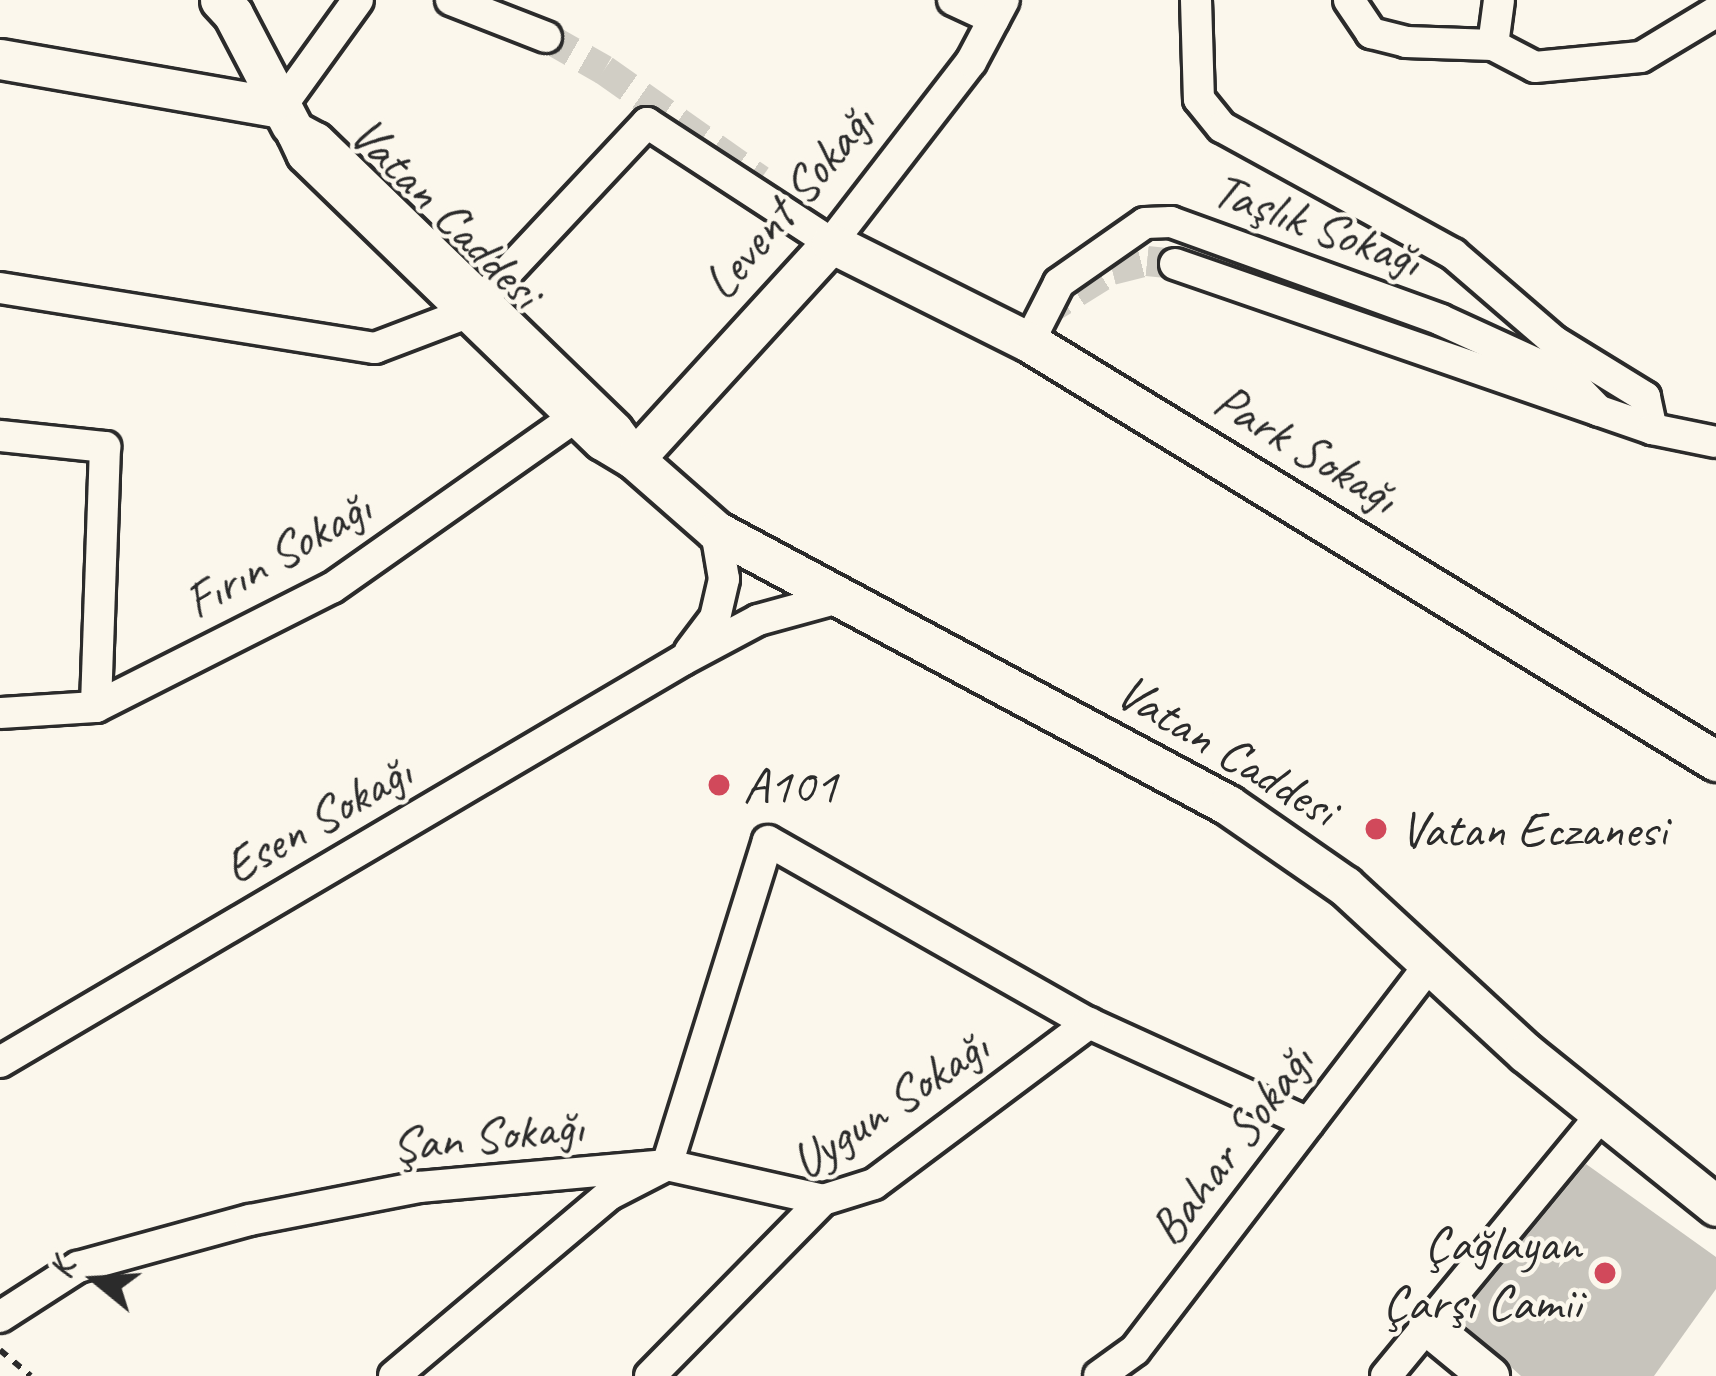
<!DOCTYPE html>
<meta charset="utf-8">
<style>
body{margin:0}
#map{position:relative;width:1716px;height:1376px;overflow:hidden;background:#fbf7ec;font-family:Caveat,sans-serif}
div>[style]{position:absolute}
.building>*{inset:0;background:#c7c4bc}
.minor-tunnel>*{height:30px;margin-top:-15px;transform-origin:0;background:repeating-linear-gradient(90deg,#d1cec5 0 30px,transparent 0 45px)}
.path>*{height:6px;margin-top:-3px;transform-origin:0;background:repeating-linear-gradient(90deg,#2b2b2b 0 9px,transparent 0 18px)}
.roads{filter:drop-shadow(3px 0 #2b2b2b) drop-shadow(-3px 0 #2b2b2b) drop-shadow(0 3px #2b2b2b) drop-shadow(0 -3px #2b2b2b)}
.minor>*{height:30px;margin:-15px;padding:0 15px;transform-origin:15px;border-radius:15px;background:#fbf7ec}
.tertiary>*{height:39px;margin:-19.5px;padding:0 19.5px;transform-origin:19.5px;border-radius:19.5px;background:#fbf7ec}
.dots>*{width:33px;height:33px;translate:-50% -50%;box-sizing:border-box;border:6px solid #fbf7ec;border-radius:50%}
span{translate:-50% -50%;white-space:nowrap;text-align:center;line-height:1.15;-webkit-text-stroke:9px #fbf7ec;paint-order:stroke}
.street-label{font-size:51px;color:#2b2b2b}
.poi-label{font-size:51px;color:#2b2b2b}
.left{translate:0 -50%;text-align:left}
.right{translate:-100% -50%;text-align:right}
.north{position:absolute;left:36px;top:1220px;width:120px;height:120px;-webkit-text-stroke:9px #fbf7ec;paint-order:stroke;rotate:288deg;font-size:33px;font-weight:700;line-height:48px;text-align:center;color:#2b2b2b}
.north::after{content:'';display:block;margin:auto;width:42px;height:54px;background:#2b2b2b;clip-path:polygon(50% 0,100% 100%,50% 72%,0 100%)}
</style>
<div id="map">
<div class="building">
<div style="clip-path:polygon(1586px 1164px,1716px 1257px,1716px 1289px,1654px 1376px,1521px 1376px,1458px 1319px)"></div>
</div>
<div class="minor-tunnel">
<div style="left:546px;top:37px;width:67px;rotate:29.6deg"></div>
<div style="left:604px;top:70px;width:191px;rotate:35.2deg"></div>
<div style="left:1038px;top:316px;width:87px;rotate:-31.9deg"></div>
<div style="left:1112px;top:270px;width:36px;rotate:-14deg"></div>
<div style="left:1147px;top:261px;width:28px;rotate:6deg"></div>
</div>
<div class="path">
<div style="left:0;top:1350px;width:40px;rotate:40deg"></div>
</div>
<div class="roads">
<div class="minor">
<div style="left:451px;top:0;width:102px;rotate:21.3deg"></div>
<div style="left:953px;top:0;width:45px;rotate:24.9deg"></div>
<div style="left:1196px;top:0;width:99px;rotate:88.3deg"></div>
<div style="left:1199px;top:99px;width:36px;rotate:51deg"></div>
<div style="left:1222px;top:127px;width:264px;rotate:28.8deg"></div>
<div style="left:1453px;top:254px;width:133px;rotate:40.7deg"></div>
<div style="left:1554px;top:341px;width:107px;rotate:31.6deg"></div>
<div style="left:1645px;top:397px;width:33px;rotate:78deg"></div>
<div style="left:1349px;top:0;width:40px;rotate:56deg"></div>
<div style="left:1371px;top:33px;width:36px;rotate:14deg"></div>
<div style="left:1406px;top:42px;width:87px;rotate:2deg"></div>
<div style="left:1493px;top:45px;width:47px;rotate:27.6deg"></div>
<div style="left:1535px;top:67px;width:106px;rotate:-5.4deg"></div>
<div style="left:1641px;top:57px;width:87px;rotate:-31deg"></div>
<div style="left:1493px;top:45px;width:45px;rotate:-82.4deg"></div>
<div style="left:280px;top:108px;width:133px;rotate:-54.2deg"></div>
<div style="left:1175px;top:264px;width:505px;rotate:19.08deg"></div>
<div style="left:1652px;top:429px;width:65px;rotate:11.5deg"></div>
<div style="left:0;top:288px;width:380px;rotate:9.1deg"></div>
<div style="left:375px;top:348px;width:102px;rotate:-20.8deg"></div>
<div style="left:470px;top:312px;width:259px;rotate:-46.9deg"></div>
<div style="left:647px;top:123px;width:220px;rotate:33.1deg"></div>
<div style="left:831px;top:243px;width:229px;rotate:-52.3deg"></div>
<div style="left:971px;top:62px;width:70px;rotate:-62deg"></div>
<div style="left:1029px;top:342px;width:66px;rotate:-63deg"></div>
<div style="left:1059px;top:283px;width:105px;rotate:-34.9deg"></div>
<div style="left:1145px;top:223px;width:26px;rotate:-2deg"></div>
<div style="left:1171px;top:222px;width:287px;rotate:19.9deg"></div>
<div style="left:1441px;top:320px;width:137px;rotate:24.5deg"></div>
<div style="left:1566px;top:377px;width:47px;rotate:45.9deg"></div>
<div style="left:0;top:436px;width:106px;rotate:6deg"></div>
<div style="left:105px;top:447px;width:260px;rotate:92deg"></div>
<div style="left:690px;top:651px;width:41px;rotate:-52.9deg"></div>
<div style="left:715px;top:618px;width:40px;rotate:-77deg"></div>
<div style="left:724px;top:579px;width:49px;rotate:-99.5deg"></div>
<div style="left:0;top:713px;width:96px;rotate:-3.6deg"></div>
<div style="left:96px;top:707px;width:264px;rotate:-26.8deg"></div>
<div style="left:332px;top:588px;width:299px;rotate:-35.1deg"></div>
<div style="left:0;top:1062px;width:793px;rotate:-30.48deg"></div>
<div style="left:683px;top:660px;width:85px;rotate:-28.1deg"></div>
<div style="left:758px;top:620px;width:91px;rotate:-15.3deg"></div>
<div style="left:0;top:1317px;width:93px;rotate:-32.7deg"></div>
<div style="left:78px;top:1267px;width:178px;rotate:-15.3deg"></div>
<div style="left:250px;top:1220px;width:172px;rotate:-11deg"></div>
<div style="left:419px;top:1187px;width:249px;rotate:-5.1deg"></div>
<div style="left:667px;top:1165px;width:339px;rotate:-72.7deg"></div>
<div style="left:768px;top:841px;width:369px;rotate:29.6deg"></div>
<div style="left:1089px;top:1023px;width:241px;rotate:24.5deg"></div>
<div style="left:394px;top:1376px;width:281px;rotate:-40.1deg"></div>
<div style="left:609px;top:1195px;width:65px;rotate:-27.3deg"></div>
<div style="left:667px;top:1165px;width:160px;rotate:12.6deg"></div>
<div style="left:650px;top:1376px;width:247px;rotate:-45.5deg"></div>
<div style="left:823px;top:1200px;width:53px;rotate:-17.4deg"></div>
<div style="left:874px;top:1184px;width:269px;rotate:-36.8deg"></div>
<div style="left:1099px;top:1376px;width:44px;rotate:-35.8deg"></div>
<div style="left:1135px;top:1350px;width:486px;rotate:-52.6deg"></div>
<div style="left:1386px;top:1376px;width:337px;rotate:-50.5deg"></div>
</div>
<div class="tertiary">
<div style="left:220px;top:0;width:19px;rotate:47deg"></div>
<div style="left:233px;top:14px;width:125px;rotate:62.4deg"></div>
<div style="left:0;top:59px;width:284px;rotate:9.9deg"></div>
<div style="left:634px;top:459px;width:37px;rotate:-149deg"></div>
<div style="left:602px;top:440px;width:412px;rotate:-135.9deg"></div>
<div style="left:306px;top:153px;width:23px;rotate:-115deg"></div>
<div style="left:296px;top:132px;width:21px;rotate:28deg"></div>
<div style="left:315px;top:142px;width:415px;rotate:44.1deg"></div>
<div style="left:613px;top:431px;width:35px;rotate:53deg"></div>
<div style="left:634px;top:459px;width:109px;rotate:41.3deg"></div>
<div style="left:716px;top:531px;width:581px;rotate:28.15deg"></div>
<div style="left:1228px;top:805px;width:142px;rotate:34.7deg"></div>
<div style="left:1345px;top:886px;width:246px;rotate:42.7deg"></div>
<div style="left:1526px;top:1053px;width:244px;rotate:38.8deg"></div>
<div style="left:634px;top:459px;width:292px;rotate:-47.6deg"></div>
<div style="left:831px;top:243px;width:221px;rotate:26.6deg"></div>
<div style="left:1029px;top:342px;width:805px;rotate:31.38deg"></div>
<div style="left:1428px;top:1326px;width:79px;rotate:39.3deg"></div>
</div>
</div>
<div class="dots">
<div style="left:719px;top:785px;background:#d1495b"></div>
<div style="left:1376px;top:829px;background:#d1495b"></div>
<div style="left:1605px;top:1273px;background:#d1495b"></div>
</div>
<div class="street-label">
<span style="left:788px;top:202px;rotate:-50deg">Levent Sokağı</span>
<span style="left:446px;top:212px;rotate:45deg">Vatan Caddesi</span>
<span style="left:1317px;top:224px;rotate:20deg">Taşlık Sokağı</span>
<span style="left:1306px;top:448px;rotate:31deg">Park Sokağı</span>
<span style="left:277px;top:554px;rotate:-30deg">Fırın Sokağı</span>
<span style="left:1227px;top:750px;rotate:31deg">Vatan Caddesi</span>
<span style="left:317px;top:819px;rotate:-30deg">Esen Sokağı</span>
<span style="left:889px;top:1104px;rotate:-34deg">Uygun Sokağı</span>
<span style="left:487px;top:1135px;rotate:-6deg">Şan Sokağı</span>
<span style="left:1231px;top:1145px;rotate:-53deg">Bahar Sokağı</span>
</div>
<div class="poi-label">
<span class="left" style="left:743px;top:785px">A101</span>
<span class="left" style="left:1400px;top:829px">Vatan Eczanesi</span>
<span class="right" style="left:1581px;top:1273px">Çağlayan<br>Çarşı Camii</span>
</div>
<div class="north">K</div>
</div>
